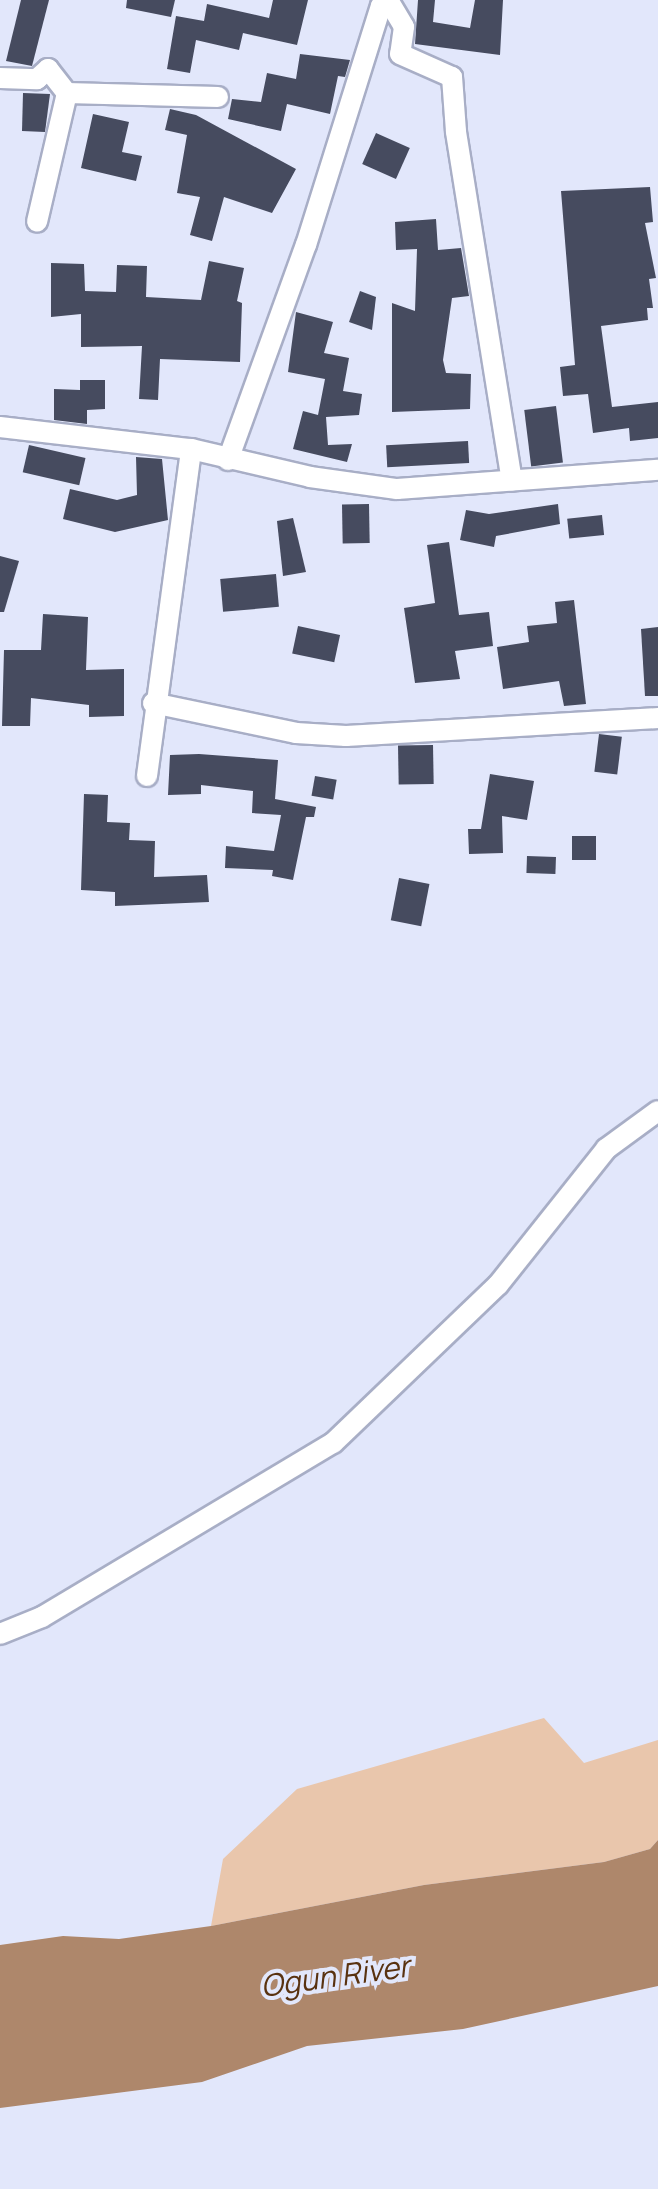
<!DOCTYPE html>
<style>
body{margin:0}
#map{position:relative;width:658px;height:2189px;overflow:hidden;background:#e2e7fb;font-family:Manrope,sans-serif}
div>[style]{position:absolute}
.green>*{inset:0;background:#e9c6ac}
.water>*{inset:0;background:#ae876b}
.building>*{inset:0;background:#464b5f;transform-origin:0 0}
.roads{filter:drop-shadow(2px 0 #a8aec6) drop-shadow(-2px 0 #a8aec6) drop-shadow(0 2px #a8aec6) drop-shadow(0 -2px #a8aec6)}
.street>*{height:20px;margin:-10px;padding:0 10px;transform-origin:10px;border-radius:10px;background:#fff}
span{translate:-50% -50%;white-space:nowrap;text-align:center;line-height:1.15;-webkit-text-stroke:8px #e2e7fb;paint-order:stroke}
.water-label{font-size:30px;color:#593210;font-style:italic}
</style>
<div id="map">
<div class="green">
<div style="clip-path:polygon(544px 1718px,584px 1763px,658px 1740px,658px 1840px,650px 1849px,604px 1862px,424px 1885px,211px 1926px,223px 1859px,297px 1789px)"></div>
</div>
<div class="water">
<div style="clip-path:polygon(658px 1840px,658px 1986px,463px 2029px,307px 2046px,202px 2082px,0 2108px,0 1945px,63px 1936px,119px 1939px,211px 1926px,424px 1885px,604px 1862px,650px 1849px)"></div>
</div>
<div class="building">
<div style="clip-path:polygon(21px 0,49px 0,32px 66px,6px 61px)"></div>
<div style="clip-path:polygon(127px 0,175px 0,171px 17px,126px 8px)"></div>
<div style="clip-path:polygon(273px 0,308px 0,297px 45px,243px 33px,239px 50px,196px 40px,190px 73px,167px 69px,176px 16px,204px 21px,207px 4px,269px 18px)"></div>
<div style="clip-path:polygon(418px 0,435px 0,433px 22px,470px 28px,475px 0,503px 0,500px 55px,415px 44px)"></div>
<div style="clip-path:polygon(300px 54px,350px 60px,345px 77px,338px 76px,330px 114px,287px 104px,281px 131px,228px 119px,232px 99px,261px 102px,267px 73px,296px 79px)"></div>
<div style="clip-path:polygon(23px 93px,50px 94px,45px 132px,22px 131px)"></div>
<div style="clip-path:polygon(170px 109px,196px 115px,296px 169px,272px 213px,224px 197px,212px 241px,190px 235px,200px 197px,177px 193px,187px 135px,165px 130px)"></div>
<div style="clip-path:polygon(93px 114px,129px 122px,122px 152px,142px 156px,136px 181px,81px 168px)"></div>
<div style="left:376px;top:133px;width:37px;height:34px;rotate:24deg"></div>
<div style="clip-path:polygon(650px 187px,653px 222px,645px 223px,656px 278px,649px 279px,653px 308px,647px 308px,648px 320px,601px 326px,612px 407px,658px 402px,658px 438px,630px 441px,629px 428px,593px 433px,588px 394px,563px 396px,560px 367px,575px 365px,561px 191px)"></div>
<div style="clip-path:polygon(436px 219px,438px 250px,461px 248px,469px 296px,452px 298px,443px 360px,446px 373px,471px 374px,470px 409px,392px 412px,392px 303px,415px 311px,417px 249px,396px 250px,395px 222px)"></div>
<div style="clip-path:polygon(209px 261px,244px 268px,237px 301px,242px 303px,240px 362px,160px 359px,158px 400px,139px 399px,142px 346px,81px 347px,81px 314px,51px 317px,51px 263px,84px 264px,85px 291px,116px 292px,117px 265px,147px 266px,146px 297px,201px 300px)"></div>
<div style="clip-path:polygon(360px 291px,376px 297px,372px 330px,349px 322px)"></div>
<div style="clip-path:polygon(296px 312px,333px 322px,324px 353px,349px 358px,343px 391px,362px 394px,359px 415px,326px 417px,328px 445px,352px 444px,347px 462px,293px 449px,303px 411px,318px 415px,325px 379px,288px 372px)"></div>
<div style="clip-path:polygon(80px 380px,105px 380px,105px 409px,87px 410px,87px 424px,54px 420px,54px 389px,80px 390px)"></div>
<div style="left:556px;top:406px;width:57px;height:32px;rotate:83deg"></div>
<div style="left:468px;top:441px;width:22px;height:82px;rotate:87deg"></div>
<div style="left:29px;top:445px;width:58px;height:28px;rotate:13deg"></div>
<div style="clip-path:polygon(136px 457px,162px 459px,168px 520px,115px 532px,63px 519px,70px 489px,117px 500px,137px 495px)"></div>
<div style="left:369px;top:504px;width:39px;height:27px;rotate:89deg"></div>
<div style="clip-path:polygon(558px 504px,560px 524px,496px 536px,494px 547px,460px 540px,466px 510px,489px 514px)"></div>
<div style="left:602px;top:515px;width:20px;height:35px;rotate:84deg"></div>
<div style="clip-path:polygon(293px 518px,306px 572px,283px 576px,277px 521px)"></div>
<div style="clip-path:polygon(449px 542px,459px 615px,489px 612px,493px 646px,455px 651px,460px 679px,415px 683px,404px 608px,435px 603px,427px 545px)"></div>
<div style="clip-path:polygon(0 556px,19px 561px,4px 612px,0 612px)"></div>
<div style="left:276px;top:574px;width:33px;height:56px;rotate:85deg"></div>
<div style="clip-path:polygon(574px 600px,586px 704px,564px 706px,559px 681px,503px 689px,497px 647px,529px 642px,527px 626px,557px 623px,555px 602px)"></div>
<div style="clip-path:polygon(43px 614px,88px 617px,86px 670px,124px 669px,124px 716px,89px 717px,89px 705px,31px 698px,30px 726px,2px 726px,4px 650px,41px 650px)"></div>
<div style="left:298px;top:626px;width:43px;height:28px;rotate:12deg"></div>
<div style="clip-path:polygon(658px 627px,658px 696px,645px 696px,641px 629px)"></div>
<div style="left:599px;top:734px;width:23px;height:38px;rotate:7deg"></div>
<div style="left:433px;top:745px;width:39px;height:35px;rotate:89deg"></div>
<div style="clip-path:polygon(199px 754px,278px 760px,275px 799px,316px 807px,314px 817px,306px 817px,293px 880px,272px 876px,273px 870px,225px 868px,226px 846px,274px 851px,281px 815px,252px 813px,253px 791px,201px 785px,201px 794px,168px 795px,170px 755px)"></div>
<div style="clip-path:polygon(490px 774px,534px 781px,527px 820px,502px 816px,503px 853px,469px 854px,468px 829px,481px 829px)"></div>
<div style="left:315px;top:776px;width:22px;height:20px;rotate:10deg"></div>
<div style="clip-path:polygon(84px 794px,108px 795px,107px 822px,130px 823px,129px 840px,155px 841px,154px 877px,207px 875px,209px 902px,115px 906px,115px 892px,81px 890px)"></div>
<div style="left:572px;top:836px;width:24px;height:24px"></div>
<div style="left:527px;top:856px;width:29px;height:17px;rotate:2deg"></div>
<div style="left:399px;top:878px;width:31px;height:43px;rotate:11deg"></div>
</div>
<div class="roads">
<div class="street">
<div style="left:388px;top:0;width:31px;rotate:59deg"></div>
<div style="left:404px;top:27px;width:27px;rotate:98deg"></div>
<div style="left:400px;top:54px;width:57px;rotate:23.9deg"></div>
<div style="left:452px;top:77px;width:55px;rotate:85.8deg"></div>
<div style="left:456px;top:132px;width:353px;rotate:80.9deg"></div>
<div style="left:0;top:78px;width:37px;rotate:2deg"></div>
<div style="left:37px;top:79px;width:15px;rotate:-42deg"></div>
<div style="left:48px;top:69px;width:31px;rotate:52deg"></div>
<div style="left:67px;top:93px;width:132px;rotate:103.1deg"></div>
<div style="left:67px;top:93px;width:151px;rotate:1.5deg"></div>
<div style="left:0;top:427px;width:192px;rotate:6.6deg"></div>
<div style="left:191px;top:449px;width:122px;rotate:13.2deg"></div>
<div style="left:310px;top:477px;width:88px;rotate:7.9deg"></div>
<div style="left:397px;top:489px;width:262px;rotate:-4.2deg"></div>
<div style="left:228px;top:460px;width:229px;rotate:-70.1deg"></div>
<div style="left:306px;top:245px;width:250px;rotate:-72.6deg"></div>
<div style="left:381px;top:6px;width:9px;rotate:-41deg"></div>
<div style="left:153px;top:703px;width:146px;rotate:11.8deg"></div>
<div style="left:296px;top:733px;width:50px;rotate:3.4deg"></div>
<div style="left:346px;top:736px;width:313px;rotate:-3.3deg"></div>
<div style="left:147px;top:776px;width:330px;rotate:-82.3deg"></div>
<div style="left:0;top:1634px;width:45px;rotate:-22deg"></div>
<div style="left:42px;top:1617px;width:339px;rotate:-30.9deg"></div>
<div style="left:333px;top:1443px;width:228px;rotate:-43.8deg"></div>
<div style="left:498px;top:1285px;width:174px;rotate:-51.5deg"></div>
<div style="left:606px;top:1149px;width:64px;rotate:-36.2deg"></div>
</div>
</div>
<div class="water-label">
<span style="left:335px;top:1976px;rotate:-8deg">Ogun River</span>
</div>
</div>
